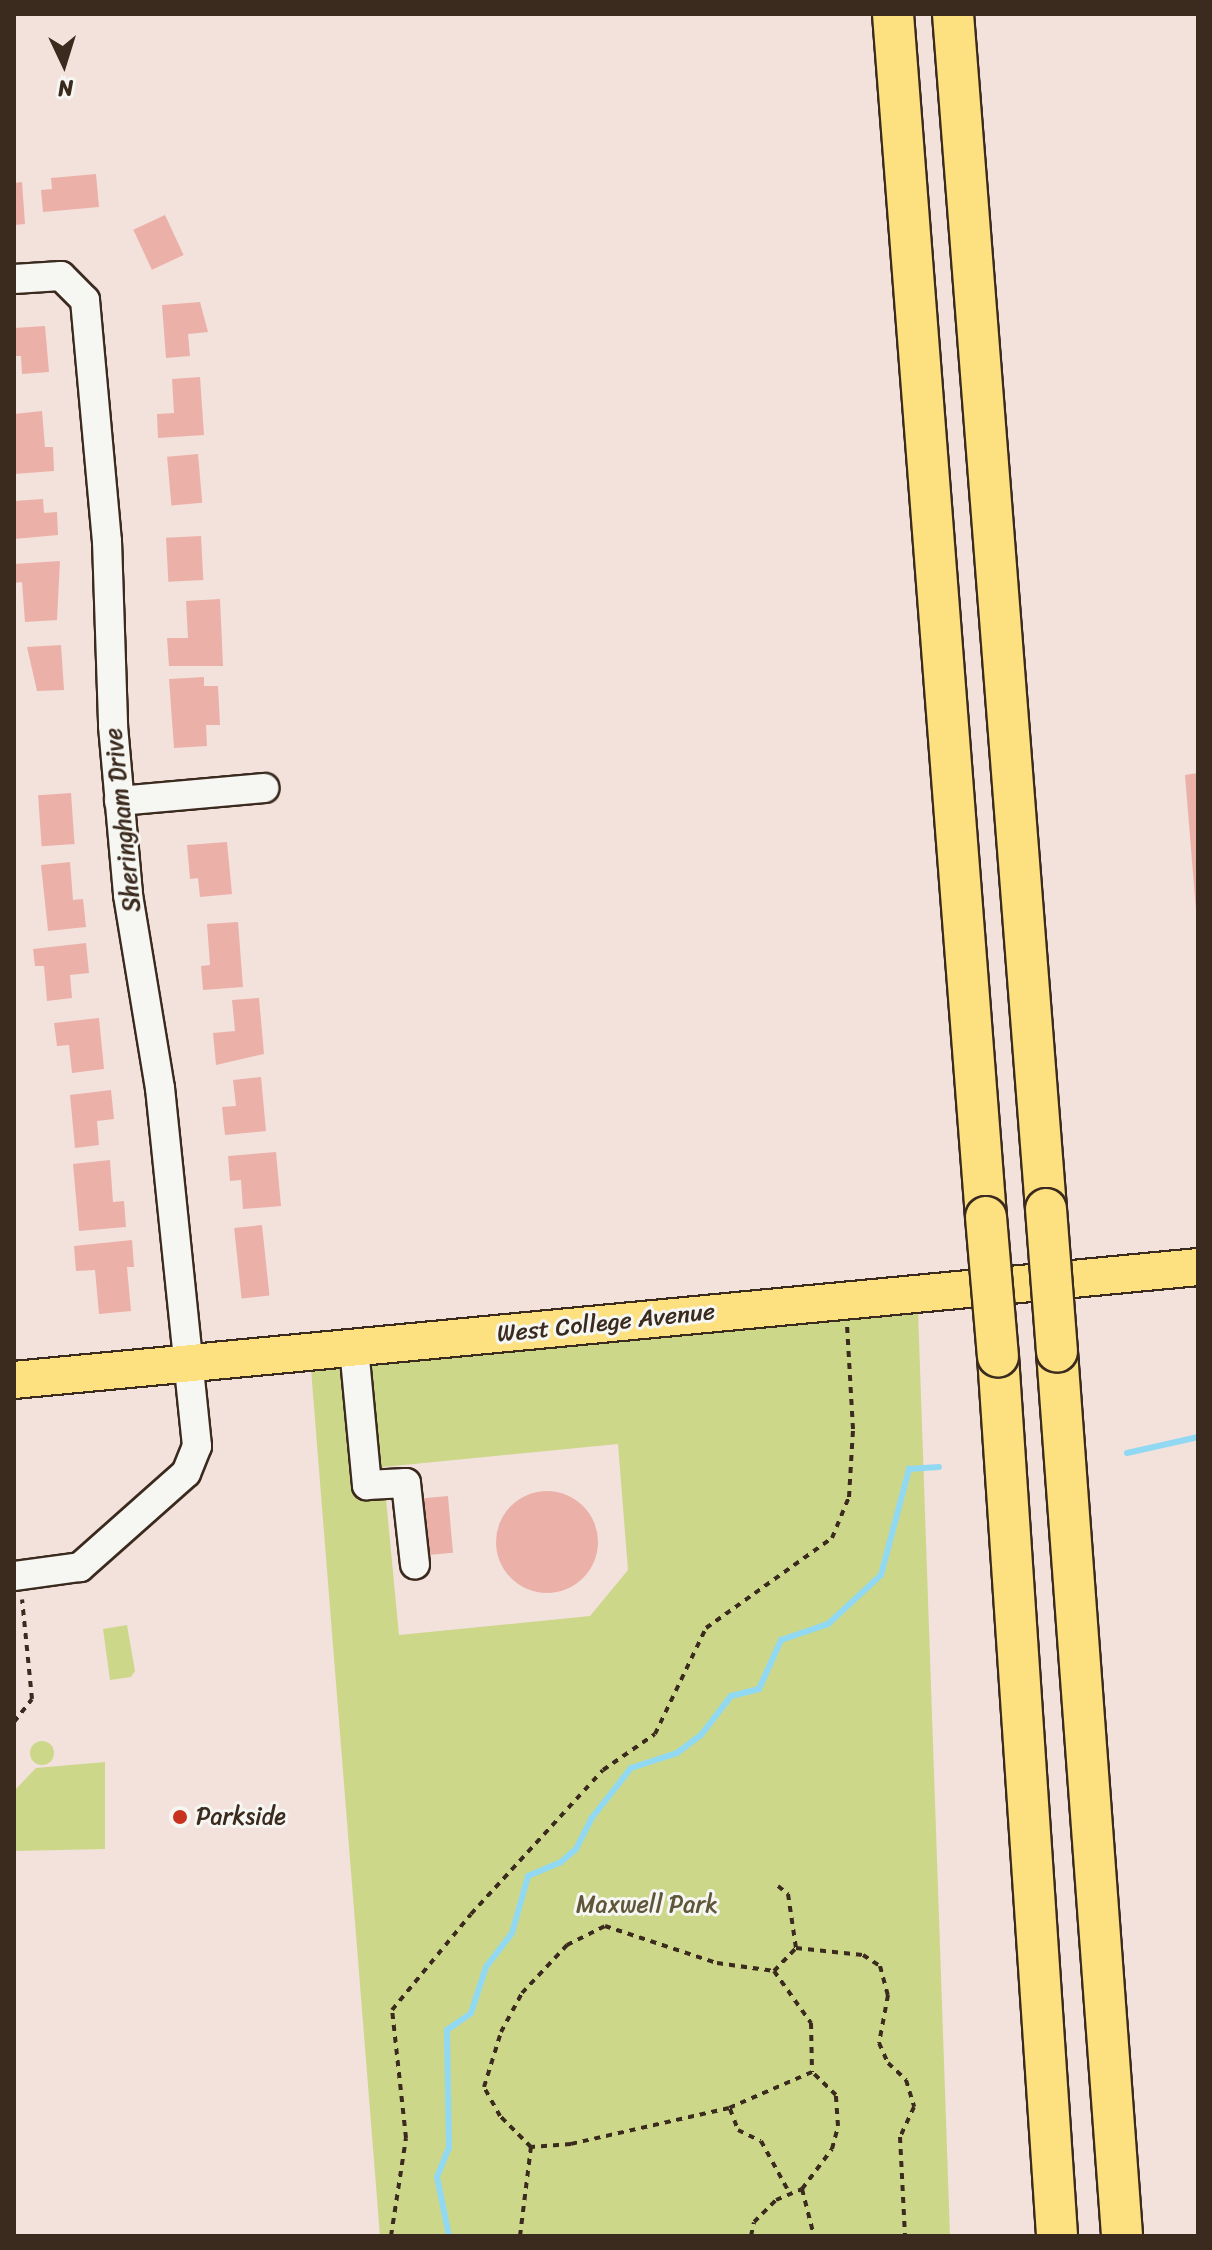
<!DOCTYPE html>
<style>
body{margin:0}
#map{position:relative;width:1212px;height:2250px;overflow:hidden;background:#f3e1dc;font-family:Sriracha,sans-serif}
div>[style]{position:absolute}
.green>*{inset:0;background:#ccd78a}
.round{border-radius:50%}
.stream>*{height:6px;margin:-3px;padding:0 3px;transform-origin:3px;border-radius:3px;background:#91d9f3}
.building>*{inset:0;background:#ebb1a8;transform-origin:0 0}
.path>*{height:4px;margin-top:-2px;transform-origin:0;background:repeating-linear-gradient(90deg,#3b2a1e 0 6px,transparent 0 12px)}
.roads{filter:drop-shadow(2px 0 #3b2a1e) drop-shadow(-2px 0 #3b2a1e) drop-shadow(0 2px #3b2a1e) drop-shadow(0 -2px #3b2a1e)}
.minor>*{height:28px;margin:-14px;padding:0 14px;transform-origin:14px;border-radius:14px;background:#f6f6f2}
.major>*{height:36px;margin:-18px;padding:0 18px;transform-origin:18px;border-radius:18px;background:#fde080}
.highway>*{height:40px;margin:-20px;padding:0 20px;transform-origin:20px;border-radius:20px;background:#fde080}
.bridges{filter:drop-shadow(2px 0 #3b2a1e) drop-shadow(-2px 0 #3b2a1e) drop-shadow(0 2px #3b2a1e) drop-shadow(0 -2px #3b2a1e)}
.highway-bridge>*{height:40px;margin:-20px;padding:0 20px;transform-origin:20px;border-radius:20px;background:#fde080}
.dots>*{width:22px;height:22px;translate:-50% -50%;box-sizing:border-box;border:4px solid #f6f6f2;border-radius:50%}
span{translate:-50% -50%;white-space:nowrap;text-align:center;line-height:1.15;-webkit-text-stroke:6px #f6f6f2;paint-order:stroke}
.street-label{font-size:24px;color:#3b2a1e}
.poi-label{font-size:24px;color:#3b2a1e}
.left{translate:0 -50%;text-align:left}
.park-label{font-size:24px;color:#5f5539}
.frame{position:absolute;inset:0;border:16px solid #3b2a1e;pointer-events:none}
.north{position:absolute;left:24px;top:24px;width:80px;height:80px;-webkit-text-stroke:6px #f6f6f2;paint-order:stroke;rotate:176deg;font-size:22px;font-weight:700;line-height:32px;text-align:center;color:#3b2a1e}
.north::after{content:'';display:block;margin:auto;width:28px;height:36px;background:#3b2a1e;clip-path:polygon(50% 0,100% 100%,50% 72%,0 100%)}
</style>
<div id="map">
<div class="green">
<div style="clip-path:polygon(evenodd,918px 1310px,950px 2236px,380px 2236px,311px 1369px,918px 1310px,618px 1444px,628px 1570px,590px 1616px,399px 1635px,383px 1467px,618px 1444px)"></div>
<div style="clip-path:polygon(127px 1625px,135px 1671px,131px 1677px,110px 1680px,103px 1629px)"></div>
<div class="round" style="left:30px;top:1741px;width:24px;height:24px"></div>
<div style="clip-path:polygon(105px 1762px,105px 1849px,14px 1851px,14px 1791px,36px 1768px)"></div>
</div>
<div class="stream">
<div style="left:1127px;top:1453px;width:73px;rotate:-12.7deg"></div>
<div style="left:449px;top:2236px;width:60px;rotate:-101.5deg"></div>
<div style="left:437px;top:2177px;width:32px;rotate:-68deg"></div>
<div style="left:449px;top:2147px;width:117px;rotate:-91deg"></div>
<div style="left:447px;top:2030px;width:29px;rotate:-35deg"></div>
<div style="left:471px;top:2013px;width:48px;rotate:-71.9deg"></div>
<div style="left:486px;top:1967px;width:43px;rotate:-52.6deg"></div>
<div style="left:512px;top:1933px;width:59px;rotate:-74.3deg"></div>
<div style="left:528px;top:1876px;width:36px;rotate:-23deg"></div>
<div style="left:561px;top:1862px;width:20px;rotate:-41deg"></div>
<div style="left:576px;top:1849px;width:34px;rotate:-63deg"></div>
<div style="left:591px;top:1819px;width:65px;rotate:-51.9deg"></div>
<div style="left:631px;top:1768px;width:48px;rotate:-18.1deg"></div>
<div style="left:677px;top:1753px;width:30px;rotate:-37deg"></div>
<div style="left:701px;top:1735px;width:49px;rotate:-52.4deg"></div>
<div style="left:731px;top:1696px;width:29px;rotate:-14deg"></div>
<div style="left:759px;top:1689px;width:54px;rotate:-65.8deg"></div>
<div style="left:781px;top:1640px;width:50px;rotate:-18.8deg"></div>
<div style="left:828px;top:1624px;width:72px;rotate:-42.8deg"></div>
<div style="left:881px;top:1575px;width:110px;rotate:-75.2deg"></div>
<div style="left:909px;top:1469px;width:30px;rotate:-4deg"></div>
</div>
<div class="building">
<div style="clip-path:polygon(96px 174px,99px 207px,43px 212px,41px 190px,52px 189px,51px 178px)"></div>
<div style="clip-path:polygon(22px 182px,25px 224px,14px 225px,14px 183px)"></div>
<div style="left:165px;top:215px;width:44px;height:35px;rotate:65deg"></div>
<div style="clip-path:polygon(200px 302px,208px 332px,188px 334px,190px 356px,166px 358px,162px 305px)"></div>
<div style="clip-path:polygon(45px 326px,49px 372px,22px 374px,21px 356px,14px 356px,14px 328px)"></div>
<div style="clip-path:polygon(200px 377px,204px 435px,158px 438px,157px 414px,174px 413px,172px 379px)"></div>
<div style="clip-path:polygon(42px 411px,45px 447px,53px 447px,54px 471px,14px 474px,14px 414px)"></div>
<div style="left:198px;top:454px;width:49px;height:31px;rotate:85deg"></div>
<div style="clip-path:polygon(43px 499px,44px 513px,57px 512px,58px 535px,14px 539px,14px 501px)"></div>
<div style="left:201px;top:536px;width:44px;height:35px;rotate:87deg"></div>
<div style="clip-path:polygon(60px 561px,57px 620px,25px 622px,22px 582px,14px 583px,14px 564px)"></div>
<div style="clip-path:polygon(220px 599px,223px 666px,169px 666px,167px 638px,188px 638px,186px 601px)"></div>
<div style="clip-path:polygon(61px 645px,64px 690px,37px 691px,27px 647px)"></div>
<div style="clip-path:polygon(204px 677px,204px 686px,218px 686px,220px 725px,206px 725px,207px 746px,174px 748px,169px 679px)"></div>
<div style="clip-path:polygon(1198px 773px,1198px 910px,1196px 910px,1185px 775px)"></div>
<div style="left:71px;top:793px;width:51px;height:33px;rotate:86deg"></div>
<div style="clip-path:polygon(227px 842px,232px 894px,200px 897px,198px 878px,190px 879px,187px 845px)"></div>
<div style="clip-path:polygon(70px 862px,73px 900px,83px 899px,86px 927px,48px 931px,41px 865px)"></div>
<div style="clip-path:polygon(238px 922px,243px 987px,203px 990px,201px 966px,210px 965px,207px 924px)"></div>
<div style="clip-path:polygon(86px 943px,89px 973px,70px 975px,72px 998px,47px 1001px,44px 966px,35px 966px,33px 949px)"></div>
<div style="clip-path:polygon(259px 998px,264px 1054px,216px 1065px,213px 1033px,235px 1031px,232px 1000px)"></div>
<div style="clip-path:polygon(99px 1018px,104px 1069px,72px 1073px,69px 1045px,57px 1046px,54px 1023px)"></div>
<div style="clip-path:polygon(261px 1077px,266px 1131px,225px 1135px,222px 1107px,236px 1106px,233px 1080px)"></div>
<div style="clip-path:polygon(111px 1090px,114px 1119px,97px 1121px,99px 1145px,75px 1148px,70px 1095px)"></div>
<div style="clip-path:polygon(276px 1152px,281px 1206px,243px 1209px,241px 1180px,230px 1181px,228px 1156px)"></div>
<div style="clip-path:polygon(110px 1160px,113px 1202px,124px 1201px,126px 1227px,79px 1231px,73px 1164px)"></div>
<div style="left:262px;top:1225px;width:71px;height:28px;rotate:84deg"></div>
<div style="clip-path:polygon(132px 1240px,134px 1267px,127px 1267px,131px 1311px,99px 1314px,95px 1270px,76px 1271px,74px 1246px)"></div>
<div class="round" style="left:496px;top:1491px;width:102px;height:102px"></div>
<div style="left:448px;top:1496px;width:57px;height:25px;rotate:85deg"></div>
</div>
<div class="path">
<div style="left:14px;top:1722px;width:29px;rotate:-52deg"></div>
<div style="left:32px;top:1699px;width:100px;rotate:-95.7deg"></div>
<div style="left:778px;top:1886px;width:13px;rotate:39deg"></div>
<div style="left:788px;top:1894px;width:55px;rotate:81.6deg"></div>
<div style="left:774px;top:1971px;width:32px;rotate:-46deg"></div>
<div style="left:796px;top:1948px;width:67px;rotate:6deg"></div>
<div style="left:863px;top:1955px;width:20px;rotate:33deg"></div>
<div style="left:880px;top:1966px;width:30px;rotate:75deg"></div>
<div style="left:888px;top:1995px;width:49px;rotate:100.6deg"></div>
<div style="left:879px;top:2043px;width:22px;rotate:66deg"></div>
<div style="left:888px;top:2063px;width:25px;rotate:43deg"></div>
<div style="left:906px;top:2080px;width:28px;rotate:73deg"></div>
<div style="left:914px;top:2107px;width:33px;rotate:115deg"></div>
<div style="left:900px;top:2137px;width:99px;rotate:87.1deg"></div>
<div style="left:730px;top:2109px;width:22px;rotate:69deg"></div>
<div style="left:738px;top:2130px;width:25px;rotate:26deg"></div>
<div style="left:761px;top:2141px;width:60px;rotate:61.3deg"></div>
<div style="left:802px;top:2189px;width:50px;rotate:-53.1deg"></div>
<div style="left:832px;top:2149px;width:24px;rotate:-75deg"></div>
<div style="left:838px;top:2126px;width:31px;rotate:-94deg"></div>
<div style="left:836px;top:2095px;width:33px;rotate:-136deg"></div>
<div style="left:391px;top:2236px;width:99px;rotate:-81.3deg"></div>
<div style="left:406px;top:2138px;width:129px;rotate:-96.2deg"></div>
<div style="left:392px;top:2010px;width:124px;rotate:-50.5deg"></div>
<div style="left:471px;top:1914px;width:195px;rotate:-47.5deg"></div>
<div style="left:603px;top:1770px;width:63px;rotate:-34.7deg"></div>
<div style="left:655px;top:1734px;width:118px;rotate:-64.3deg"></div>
<div style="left:706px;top:1628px;width:155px;rotate:-35.5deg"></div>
<div style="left:832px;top:1538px;width:44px;rotate:-67.5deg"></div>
<div style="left:849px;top:1497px;width:68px;rotate:-86.6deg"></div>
<div style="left:853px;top:1429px;width:103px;rotate:-93.3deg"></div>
<div style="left:520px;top:2236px;width:90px;rotate:-83deg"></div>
<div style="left:531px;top:2147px;width:44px;rotate:-135deg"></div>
<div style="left:500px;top:2116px;width:33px;rotate:-119deg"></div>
<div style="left:484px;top:2087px;width:58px;rotate:-72.8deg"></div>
<div style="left:501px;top:2032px;width:44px;rotate:-61.7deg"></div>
<div style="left:522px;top:1993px;width:66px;rotate:-46.8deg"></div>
<div style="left:567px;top:1945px;width:42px;rotate:-26.6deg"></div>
<div style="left:605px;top:1926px;width:118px;rotate:18.3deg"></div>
<div style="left:717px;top:1963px;width:58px;rotate:8deg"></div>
<div style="left:774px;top:1971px;width:64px;rotate:54.6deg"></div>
<div style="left:811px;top:2023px;width:49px;rotate:88.8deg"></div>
<div style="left:812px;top:2072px;width:90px;rotate:156.6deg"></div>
<div style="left:729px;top:2108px;width:162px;rotate:167.2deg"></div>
<div style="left:571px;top:2144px;width:40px;rotate:175.7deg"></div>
<div style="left:751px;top:2236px;width:14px;rotate:-78deg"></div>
<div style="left:754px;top:2222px;width:31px;rotate:-45deg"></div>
<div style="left:776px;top:2200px;width:28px;rotate:-23deg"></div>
<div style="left:802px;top:2189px;width:49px;rotate:75.7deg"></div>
</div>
<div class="roads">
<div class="minor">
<div style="left:14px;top:279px;width:47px;rotate:-3.7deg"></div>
<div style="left:61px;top:276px;width:34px;rotate:45deg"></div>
<div style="left:85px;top:300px;width:242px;rotate:84.8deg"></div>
<div style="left:107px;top:541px;width:185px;rotate:88.1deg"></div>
<div style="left:113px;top:726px;width:170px;rotate:84.9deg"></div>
<div style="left:128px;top:895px;width:196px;rotate:80.6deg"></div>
<div style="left:160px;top:1088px;width:360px;rotate:84.1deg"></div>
<div style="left:197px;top:1446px;width:29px;rotate:112deg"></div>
<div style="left:186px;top:1473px;width:142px;rotate:138.4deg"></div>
<div style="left:80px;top:1567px;width:67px;rotate:172.2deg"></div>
<div style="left:119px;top:801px;width:146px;rotate:-5.1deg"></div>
<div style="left:354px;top:1348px;width:138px;rotate:84.6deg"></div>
<div style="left:367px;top:1485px;width:39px;rotate:-3deg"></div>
<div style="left:406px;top:1483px;width:82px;rotate:83.7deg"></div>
</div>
<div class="major">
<div style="left:14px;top:1380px;width:1189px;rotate:-5.45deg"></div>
</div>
<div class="highway">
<div style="left:893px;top:14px;width:1207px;rotate:85.58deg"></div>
<div style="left:953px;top:14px;width:1199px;rotate:85.55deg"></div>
<div style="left:1057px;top:1352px;width:886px;rotate:85.79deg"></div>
<div style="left:998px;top:1356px;width:882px;rotate:86.16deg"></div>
</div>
</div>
<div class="bridges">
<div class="highway-bridge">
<div style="left:1046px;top:1209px;width:143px;rotate:85.6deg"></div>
<div style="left:986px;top:1217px;width:140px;rotate:85.1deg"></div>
</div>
</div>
<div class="dots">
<div style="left:180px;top:1817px;background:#c8321e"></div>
</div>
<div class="street-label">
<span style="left:123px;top:820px;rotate:-96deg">Sheringham Drive</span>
<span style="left:606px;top:1323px;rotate:-6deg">West College Avenue</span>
</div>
<div class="poi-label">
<span class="left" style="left:196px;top:1817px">Parkside</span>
</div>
<div class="park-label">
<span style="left:647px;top:1905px">Maxwell Park</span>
</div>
<div class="frame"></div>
<div class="north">N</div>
</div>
